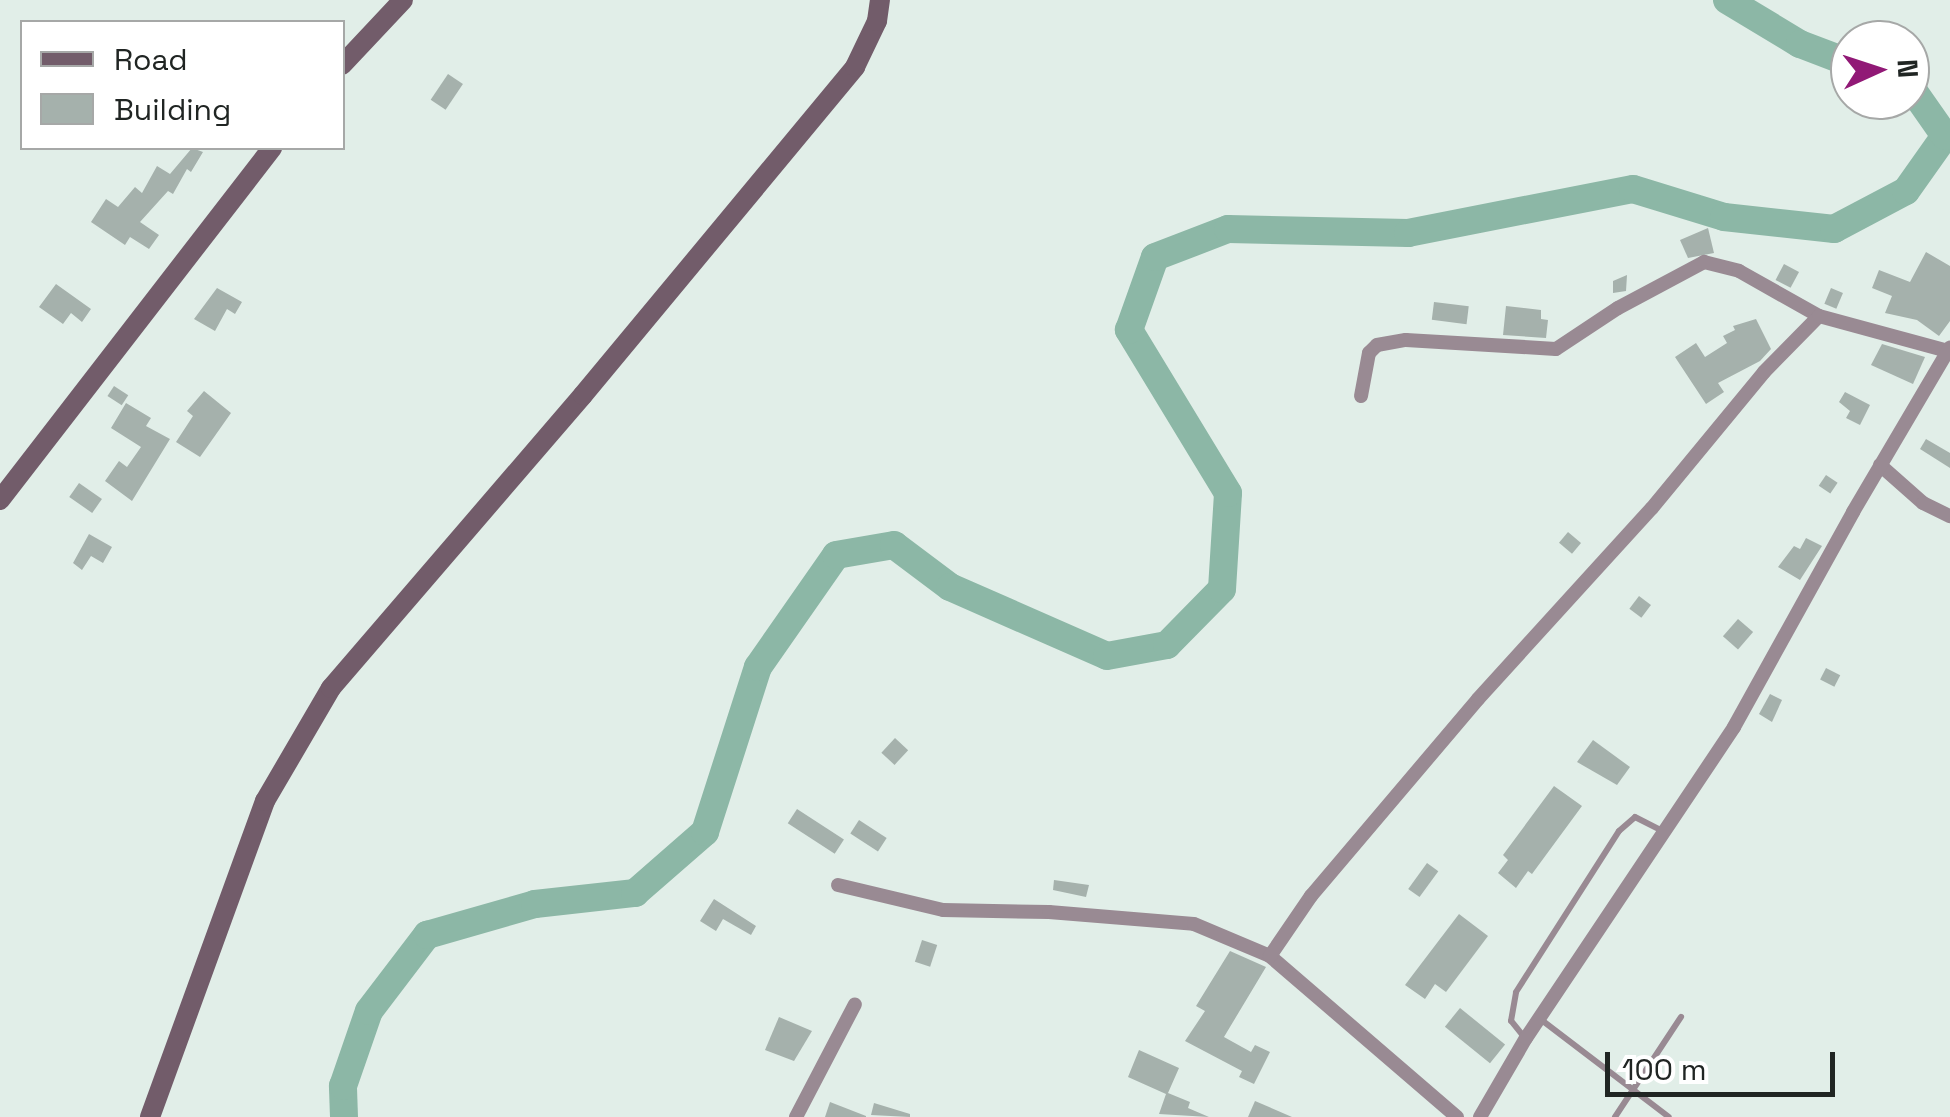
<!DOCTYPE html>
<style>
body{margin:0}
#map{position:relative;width:1950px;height:1117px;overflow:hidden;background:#e1eee8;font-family:"Space Grotesk",sans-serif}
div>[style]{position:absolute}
.river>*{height:28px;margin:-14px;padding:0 14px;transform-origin:14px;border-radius:14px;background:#8cb7a6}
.building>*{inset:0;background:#a5b1ac;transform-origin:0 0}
.lane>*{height:6px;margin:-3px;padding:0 3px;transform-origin:3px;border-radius:3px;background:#998a93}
.street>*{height:14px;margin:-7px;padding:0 7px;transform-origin:7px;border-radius:7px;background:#998a93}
.secondary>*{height:20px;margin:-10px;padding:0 10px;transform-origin:10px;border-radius:10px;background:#725c6a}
span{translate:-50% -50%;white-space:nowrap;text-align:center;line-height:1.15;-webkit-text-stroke:8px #fff;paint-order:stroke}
.legend{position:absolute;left:20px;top:20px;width:325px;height:130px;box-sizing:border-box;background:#fff;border:2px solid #a6a8a7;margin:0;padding:12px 18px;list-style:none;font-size:30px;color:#202523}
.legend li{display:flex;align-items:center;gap:20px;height:50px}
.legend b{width:50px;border:2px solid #a6a8a7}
.north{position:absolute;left:1830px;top:20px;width:100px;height:100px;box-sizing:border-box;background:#fff;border:2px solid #a6a8a7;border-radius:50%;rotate:87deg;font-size:28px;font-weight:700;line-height:40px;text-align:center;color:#202523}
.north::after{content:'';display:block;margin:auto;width:35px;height:45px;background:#911976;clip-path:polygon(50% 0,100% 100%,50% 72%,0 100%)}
.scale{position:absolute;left:1605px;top:1052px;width:230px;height:45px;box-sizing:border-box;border:5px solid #202523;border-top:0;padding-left:12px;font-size:30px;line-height:35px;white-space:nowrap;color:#202523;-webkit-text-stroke:8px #fff;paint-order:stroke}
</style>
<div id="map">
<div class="river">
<div style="left:1727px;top:0;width:85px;rotate:31.1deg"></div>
<div style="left:1800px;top:44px;width:53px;rotate:20.8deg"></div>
<div style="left:344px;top:1117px;width:31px;rotate:-92deg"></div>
<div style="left:343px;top:1086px;width:79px;rotate:-70.9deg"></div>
<div style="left:369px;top:1011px;width:96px;rotate:-52.7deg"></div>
<div style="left:427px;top:935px;width:112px;rotate:-16deg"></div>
<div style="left:535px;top:904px;width:101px;rotate:-6.3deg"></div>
<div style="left:635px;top:893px;width:93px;rotate:-41.1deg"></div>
<div style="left:705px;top:832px;width:173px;rotate:-72.2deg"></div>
<div style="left:758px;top:667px;width:136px;rotate:-55.1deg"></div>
<div style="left:836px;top:555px;width:59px;rotate:-9.8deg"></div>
<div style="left:894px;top:545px;width:70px;rotate:36.9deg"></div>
<div style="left:950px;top:587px;width:171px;rotate:23.7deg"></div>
<div style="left:1107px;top:656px;width:61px;rotate:-10.4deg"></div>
<div style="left:1167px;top:645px;width:78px;rotate:-45.5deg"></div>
<div style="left:1222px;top:589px;width:96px;rotate:-86.4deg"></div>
<div style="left:1228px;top:493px;width:191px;rotate:-121.3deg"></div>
<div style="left:1129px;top:330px;width:77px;rotate:-70.4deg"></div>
<div style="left:1155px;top:257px;width:78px;rotate:-21deg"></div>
<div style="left:1228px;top:229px;width:180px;rotate:1.3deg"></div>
<div style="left:1408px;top:233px;width:229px;rotate:-11.1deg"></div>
<div style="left:1633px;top:189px;width:95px;rotate:17.1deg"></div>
<div style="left:1724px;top:217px;width:111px;rotate:6.2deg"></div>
<div style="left:1834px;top:229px;width:81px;rotate:-27.8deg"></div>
<div style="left:1906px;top:191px;width:67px;rotate:-54.7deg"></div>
<div style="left:1945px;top:136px;width:61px;rotate:-125deg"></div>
</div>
<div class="building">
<div style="left:448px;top:74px;width:18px;height:31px;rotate:34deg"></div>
<div style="clip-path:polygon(192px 148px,203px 152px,191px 172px,187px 169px,173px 194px,168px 191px,140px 222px,159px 235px,149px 249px,130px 237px,125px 245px,91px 222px,106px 199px,118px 207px,135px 187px,142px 193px,157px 166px,170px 174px)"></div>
<div style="clip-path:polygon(1708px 228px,1714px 253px,1688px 258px,1680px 240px)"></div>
<div style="clip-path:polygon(1926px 252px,1950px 266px,1950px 321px,1939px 336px,1917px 320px,1885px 313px,1892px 296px,1872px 288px,1879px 270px,1910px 282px)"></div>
<div style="left:1784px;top:264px;width:17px;height:18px;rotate:28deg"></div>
<div style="clip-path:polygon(1627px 275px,1626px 291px,1613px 293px,1613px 281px)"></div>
<div style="clip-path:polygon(56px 284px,91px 309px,82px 322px,71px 313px,63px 324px,39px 307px)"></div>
<div style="clip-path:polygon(217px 288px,242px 302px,235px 314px,227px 309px,215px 331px,194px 319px)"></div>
<div style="left:1831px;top:288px;width:13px;height:17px;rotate:23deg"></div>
<div style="left:1434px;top:302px;width:35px;height:18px;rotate:7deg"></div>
<div style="clip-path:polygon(1506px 306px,1541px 310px,1541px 319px,1548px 320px,1546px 338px,1503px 335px)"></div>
<div style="clip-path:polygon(1756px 319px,1771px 349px,1760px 361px,1718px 383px,1724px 392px,1706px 404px,1675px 357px,1696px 343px,1705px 357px,1727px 343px,1723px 336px,1735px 330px,1733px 326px)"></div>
<div style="clip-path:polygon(1882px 344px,1925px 357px,1913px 384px,1871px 365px)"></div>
<div style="left:114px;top:386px;width:17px;height:12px;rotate:33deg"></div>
<div style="clip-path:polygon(204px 391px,231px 413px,200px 457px,176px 442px,193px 416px,187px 411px)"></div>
<div style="clip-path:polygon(1845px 392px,1870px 405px,1860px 425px,1846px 418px,1850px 411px,1839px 402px)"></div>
<div style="clip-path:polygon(126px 403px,151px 418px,146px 426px,170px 439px,132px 501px,105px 481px,119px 461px,127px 467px,141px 447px,111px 428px)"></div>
<div style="clip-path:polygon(1926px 439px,1950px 453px,1950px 468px,1920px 449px)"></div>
<div style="left:1826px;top:475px;width:14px;height:13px;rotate:34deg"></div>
<div style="left:79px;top:483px;width:28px;height:17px;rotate:35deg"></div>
<div style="left:1568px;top:532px;width:17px;height:14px;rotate:40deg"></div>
<div style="clip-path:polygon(89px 534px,112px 547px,103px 563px,91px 556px,82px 570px,73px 563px)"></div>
<div style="clip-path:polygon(1806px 538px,1822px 546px,1800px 580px,1778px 567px,1794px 546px,1800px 549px)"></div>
<div style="left:1639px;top:596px;width:15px;height:16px;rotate:37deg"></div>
<div style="left:1738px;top:619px;width:20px;height:23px;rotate:41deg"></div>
<div style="left:1826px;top:668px;width:16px;height:13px;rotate:27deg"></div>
<div style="clip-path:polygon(1770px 694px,1782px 700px,1772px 722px,1759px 714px)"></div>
<div style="left:895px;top:738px;width:18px;height:20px;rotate:43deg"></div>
<div style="clip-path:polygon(1593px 740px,1630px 767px,1617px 785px,1577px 762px)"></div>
<div style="clip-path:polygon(1554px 786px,1582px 806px,1532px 874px,1528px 871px,1516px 888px,1498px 873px,1508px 860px,1503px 855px)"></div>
<div style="left:797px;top:809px;width:56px;height:17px;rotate:33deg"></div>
<div style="left:859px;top:820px;width:33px;height:16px;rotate:33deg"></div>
<div style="left:1427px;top:863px;width:14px;height:32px;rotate:36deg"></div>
<div style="clip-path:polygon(1054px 880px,1089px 885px,1086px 897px,1053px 890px)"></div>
<div style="clip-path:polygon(714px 899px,756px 926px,751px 935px,723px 919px,716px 931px,700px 921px)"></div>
<div style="clip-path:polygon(1459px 914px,1488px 936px,1446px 992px,1435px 984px,1425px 999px,1405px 985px)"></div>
<div style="left:922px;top:940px;width:16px;height:23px;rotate:18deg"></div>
<div style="clip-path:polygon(1230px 951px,1266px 967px,1224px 1037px,1251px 1052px,1255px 1045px,1270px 1052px,1254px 1084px,1239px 1077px,1242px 1071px,1185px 1041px,1205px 1011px,1196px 1006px)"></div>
<div style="left:1460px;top:1008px;width:58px;height:24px;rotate:39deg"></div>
<div style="clip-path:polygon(779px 1017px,812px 1031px,794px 1061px,765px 1050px)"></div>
<div style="clip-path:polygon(1139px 1050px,1179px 1068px,1168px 1093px,1190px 1102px,1188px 1108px,1209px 1117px,1159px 1114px,1166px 1094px,1128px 1077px)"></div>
<div style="clip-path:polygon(1255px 1101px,1292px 1117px,1248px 1117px)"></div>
<div style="clip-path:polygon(830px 1102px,866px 1116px,866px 1117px,825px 1117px)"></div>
<div style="clip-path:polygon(874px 1103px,910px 1114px,910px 1117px,871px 1115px)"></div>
</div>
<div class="lane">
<div style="left:1539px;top:1018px;width:163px;rotate:37.3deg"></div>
<div style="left:1525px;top:1038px;width:22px;rotate:-129deg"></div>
<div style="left:1511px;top:1021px;width:29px;rotate:-80deg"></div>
<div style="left:1516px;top:992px;width:191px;rotate:-57.4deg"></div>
<div style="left:1619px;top:831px;width:21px;rotate:-41deg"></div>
<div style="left:1635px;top:817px;width:34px;rotate:27deg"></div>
<div style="left:1615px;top:1117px;width:120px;rotate:-56.6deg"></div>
</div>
<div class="street">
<div style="left:1361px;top:396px;width:44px;rotate:-79.5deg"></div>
<div style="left:1369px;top:353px;width:11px;rotate:-45deg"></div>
<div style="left:1377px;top:345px;width:29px;rotate:-10deg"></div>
<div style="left:1406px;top:340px;width:150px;rotate:3.4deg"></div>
<div style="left:1556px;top:349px;width:74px;rotate:-33.5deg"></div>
<div style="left:1618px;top:308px;width:98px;rotate:-28.1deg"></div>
<div style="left:1704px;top:262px;width:36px;rotate:14deg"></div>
<div style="left:1739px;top:271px;width:92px;rotate:29.4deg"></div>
<div style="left:1880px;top:465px;width:57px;rotate:41.5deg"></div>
<div style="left:1923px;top:503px;width:30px;rotate:26deg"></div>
<div style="left:838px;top:885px;width:108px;rotate:13.4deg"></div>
<div style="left:943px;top:910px;width:106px;rotate:1.1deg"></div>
<div style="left:1049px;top:912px;width:145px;rotate:4.7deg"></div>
<div style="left:1194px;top:924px;width:82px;rotate:22.8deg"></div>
<div style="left:796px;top:1117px;width:127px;rotate:-62.4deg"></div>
<div style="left:1457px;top:1117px;width:247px;rotate:-139.3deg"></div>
<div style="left:1270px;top:956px;width:73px;rotate:-55.7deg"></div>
<div style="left:1311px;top:896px;width:258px;rotate:-49.7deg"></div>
<div style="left:1478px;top:699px;width:258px;rotate:-47.7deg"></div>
<div style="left:1652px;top:508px;width:176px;rotate:-50.5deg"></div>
<div style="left:1764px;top:372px;width:78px;rotate:-45.5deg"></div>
<div style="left:1819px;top:316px;width:134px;rotate:15.2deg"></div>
<div style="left:1480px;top:1117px;width:91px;rotate:-59.8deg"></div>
<div style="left:1526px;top:1038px;width:374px;rotate:-56.2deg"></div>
<div style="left:1734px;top:727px;width:246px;rotate:-61deg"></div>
<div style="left:1853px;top:512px;width:191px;rotate:-59.5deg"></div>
</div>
<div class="secondary">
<div style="left:342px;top:65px;width:89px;rotate:-46.8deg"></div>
<div style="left:0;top:500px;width:445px;rotate:-52.3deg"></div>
<div style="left:150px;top:1117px;width:336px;rotate:-70deg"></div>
<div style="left:265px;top:801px;width:131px;rotate:-59.7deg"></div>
<div style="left:331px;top:688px;width:386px;rotate:-49.3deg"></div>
<div style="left:583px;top:395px;width:426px;rotate:-50.3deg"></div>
<div style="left:855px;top:67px;width:51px;rotate:-64.4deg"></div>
<div style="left:877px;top:21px;width:21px;rotate:-82deg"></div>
</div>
<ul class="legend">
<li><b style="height:12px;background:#725c6a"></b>Road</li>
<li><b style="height:28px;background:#a5b1ac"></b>Building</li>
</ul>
<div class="north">N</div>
<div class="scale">100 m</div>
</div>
